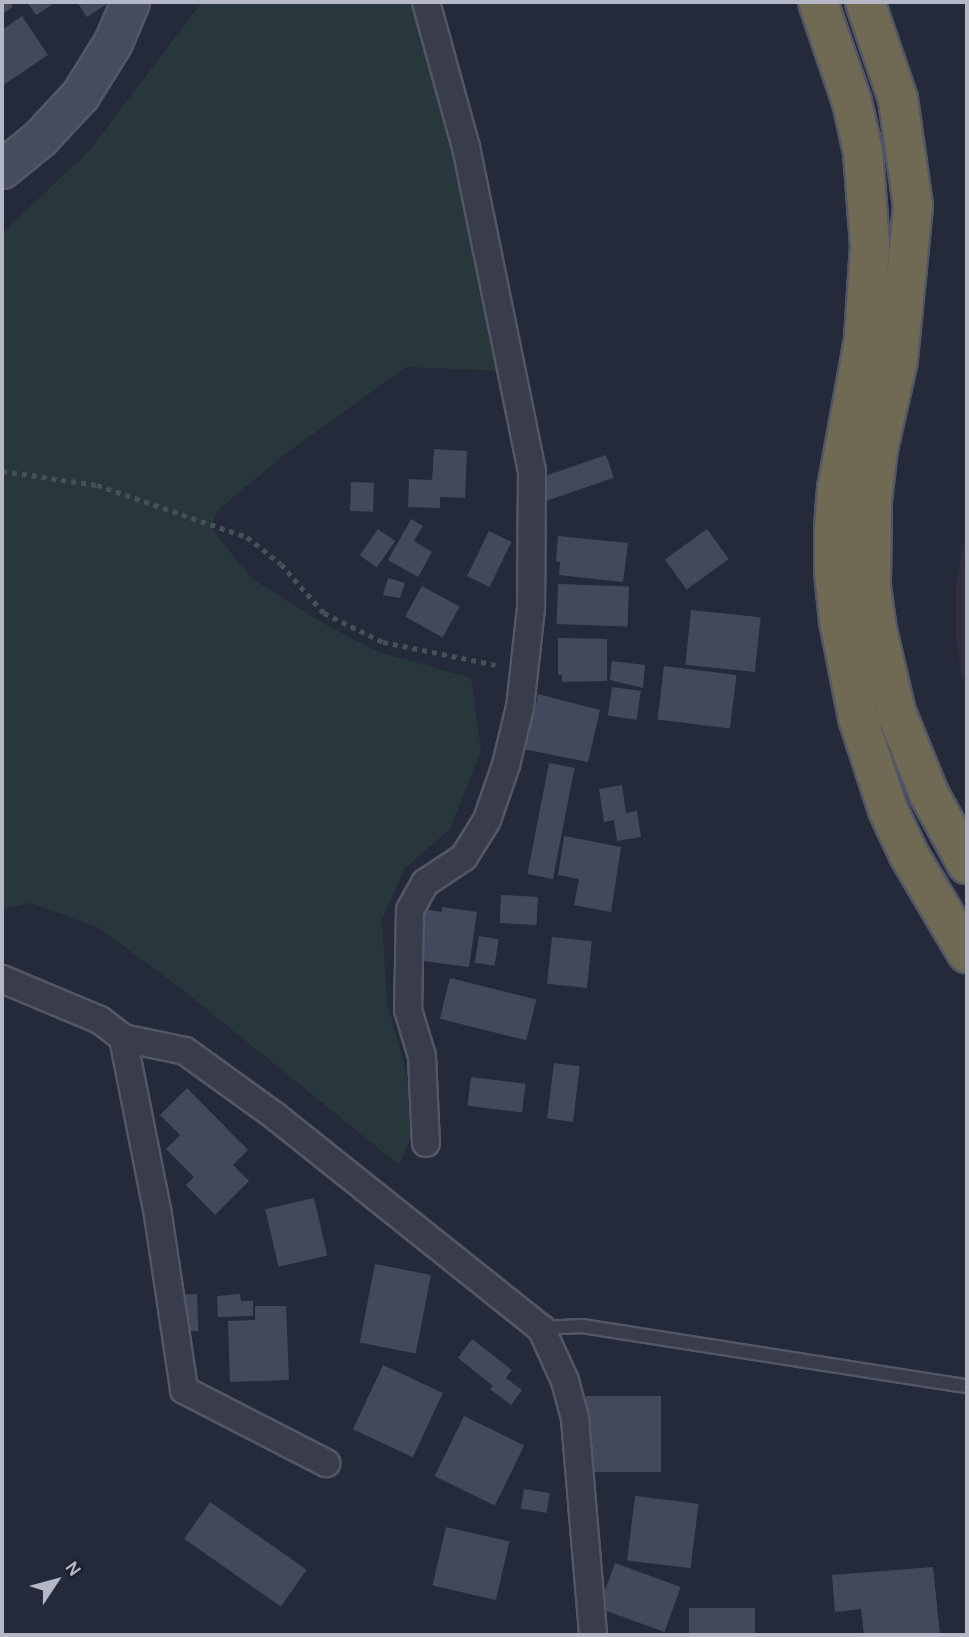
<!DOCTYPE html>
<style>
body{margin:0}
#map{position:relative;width:969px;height:1637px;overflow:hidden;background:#242a3a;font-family:Karla,sans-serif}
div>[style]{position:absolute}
.medical>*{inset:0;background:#332f3c}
.green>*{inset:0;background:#27373c}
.building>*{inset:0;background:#43495c;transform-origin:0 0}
.path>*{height:4.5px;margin-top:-2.25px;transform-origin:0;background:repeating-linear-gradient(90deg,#445258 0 5px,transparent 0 10px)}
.roads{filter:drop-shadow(2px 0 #535765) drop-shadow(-2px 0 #535765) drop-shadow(0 2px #535765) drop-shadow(0 -2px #535765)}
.lane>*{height:12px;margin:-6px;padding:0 6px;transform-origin:6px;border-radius:6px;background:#383c4b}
.street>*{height:26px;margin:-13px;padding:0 13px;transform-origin:13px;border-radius:13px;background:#383c4b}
.secondary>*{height:37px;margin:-18.5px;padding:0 18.5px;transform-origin:18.5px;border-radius:18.5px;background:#464b5d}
.highway>*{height:38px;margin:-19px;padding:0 19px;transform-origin:19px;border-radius:19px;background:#706a55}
span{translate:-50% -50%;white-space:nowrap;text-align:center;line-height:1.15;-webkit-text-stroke:7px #1d212f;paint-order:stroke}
.frame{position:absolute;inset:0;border:4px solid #b3b7c6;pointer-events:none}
.north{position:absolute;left:21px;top:1546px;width:70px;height:70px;-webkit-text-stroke:5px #1d212f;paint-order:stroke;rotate:54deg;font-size:19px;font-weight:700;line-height:28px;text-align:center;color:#b3b7c6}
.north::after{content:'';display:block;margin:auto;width:24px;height:32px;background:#b3b7c6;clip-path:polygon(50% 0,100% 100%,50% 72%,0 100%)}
</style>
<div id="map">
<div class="medical">
<div style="clip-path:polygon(967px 527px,967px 678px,962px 679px,956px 637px,956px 583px)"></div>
</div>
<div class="green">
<div style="clip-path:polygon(202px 2px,419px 2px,503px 371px,406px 367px,285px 454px,218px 510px,211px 528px,252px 579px,328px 626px,379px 652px,471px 678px,481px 751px,450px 829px,404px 869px,382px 920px,387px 1003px,404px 1064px,416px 1125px,399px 1165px,178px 986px,99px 928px,31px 903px,2px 909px,2px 233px,90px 150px)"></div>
</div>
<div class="building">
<div style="clip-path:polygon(2px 2px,10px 2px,13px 7px,2px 14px)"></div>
<div style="clip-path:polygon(27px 2px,56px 2px,36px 15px)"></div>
<div style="clip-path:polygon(77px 2px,110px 2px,87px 17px)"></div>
<div style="clip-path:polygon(22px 16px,48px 55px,2px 86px,2px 30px)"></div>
<div style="clip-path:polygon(434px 449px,467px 451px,465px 498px,440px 497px,440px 508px,408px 507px,409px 479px,432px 480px)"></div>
<div style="left:606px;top:455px;width:24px;height:74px;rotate:71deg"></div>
<div style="left:351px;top:482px;width:23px;height:29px;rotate:2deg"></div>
<div style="clip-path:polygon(411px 519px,423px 526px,414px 541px,432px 552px,418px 577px,388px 560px)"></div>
<div style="left:378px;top:529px;width:21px;height:32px;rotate:35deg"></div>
<div style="left:707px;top:529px;width:37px;height:52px;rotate:54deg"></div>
<div style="left:489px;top:531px;width:25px;height:50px;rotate:26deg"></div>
<div style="clip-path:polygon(558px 536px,628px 543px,623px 582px,559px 575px,560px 562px,556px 561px)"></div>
<div style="clip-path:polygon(388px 578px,405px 583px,400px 598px,383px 595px)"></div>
<div style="left:558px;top:584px;width:71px;height:40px;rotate:2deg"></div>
<div style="left:422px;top:586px;width:43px;height:35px;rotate:29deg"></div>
<div style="left:691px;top:610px;width:70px;height:55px;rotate:6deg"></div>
<div style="clip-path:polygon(558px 638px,607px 639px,607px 681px,562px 682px,562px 675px,558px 675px)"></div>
<div style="clip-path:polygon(612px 661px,645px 665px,643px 688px,610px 680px)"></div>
<div style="left:664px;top:666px;width:73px;height:54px;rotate:7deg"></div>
<div style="left:612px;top:687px;width:29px;height:29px;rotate:8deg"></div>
<div style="clip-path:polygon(538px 694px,600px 710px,588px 762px,518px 748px,525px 718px,533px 719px)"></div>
<div style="left:549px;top:763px;width:26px;height:113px;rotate:11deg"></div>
<div style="clip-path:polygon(622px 785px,626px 813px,637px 811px,641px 837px,617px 841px,614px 820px,604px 822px,599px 789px)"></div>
<div style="clip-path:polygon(564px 836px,621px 847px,611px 912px,574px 905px,579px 879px,558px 875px)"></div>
<div style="left:501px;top:895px;width:37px;height:28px;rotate:3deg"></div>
<div style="clip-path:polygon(442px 907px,477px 912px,469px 967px,416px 960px,423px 909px,442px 912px)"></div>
<div style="left:479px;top:936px;width:20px;height:27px;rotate:9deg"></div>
<div style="left:552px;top:937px;width:40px;height:47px;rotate:6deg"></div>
<div style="left:450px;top:978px;width:89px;height:42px;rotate:14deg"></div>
<div style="left:554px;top:1063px;width:26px;height:56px;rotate:7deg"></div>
<div style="left:471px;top:1077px;width:55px;height:29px;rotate:7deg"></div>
<div style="clip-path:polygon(187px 1088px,248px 1150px,233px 1165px,249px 1181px,215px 1215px,186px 1185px,194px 1177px,166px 1149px,180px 1135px,160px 1115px)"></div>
<div style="left:314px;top:1198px;width:59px;height:50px;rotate:77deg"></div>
<div style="left:375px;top:1264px;width:57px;height:80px;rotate:11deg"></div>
<div style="left:197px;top:1294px;width:37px;height:18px;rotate:88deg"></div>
<div style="clip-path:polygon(240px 1294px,241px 1301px,253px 1301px,253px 1316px,218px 1317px,217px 1296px)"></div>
<div style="clip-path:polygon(255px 1306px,286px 1306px,289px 1380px,230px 1382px,228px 1321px,255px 1320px)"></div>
<div style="clip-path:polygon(472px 1339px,512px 1370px,506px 1378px,522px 1390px,511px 1405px,490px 1389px,493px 1386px,458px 1358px)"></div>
<div style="left:383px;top:1365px;width:66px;height:71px;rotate:25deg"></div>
<div style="left:586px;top:1396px;width:75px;height:76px"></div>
<div style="left:464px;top:1416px;width:67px;height:67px;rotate:26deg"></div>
<div style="left:524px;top:1489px;width:26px;height:20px;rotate:9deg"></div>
<div style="left:635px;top:1496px;width:64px;height:65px;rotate:7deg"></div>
<div style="left:210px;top:1502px;width:118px;height:45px;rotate:35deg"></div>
<div style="left:446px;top:1527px;width:65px;height:60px;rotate:13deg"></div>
<div style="left:615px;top:1563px;width:70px;height:48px;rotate:20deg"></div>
<div style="clip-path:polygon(933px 1567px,940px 1635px,864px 1635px,861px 1609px,835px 1612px,832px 1575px)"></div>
<div style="left:689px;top:1608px;width:66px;height:27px"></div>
</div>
<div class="path">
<div style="left:2px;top:471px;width:96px;rotate:8.4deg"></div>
<div style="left:97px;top:485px;width:159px;rotate:19.1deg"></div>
<div style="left:247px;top:537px;width:43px;rotate:38.5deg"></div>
<div style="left:281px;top:564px;width:65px;rotate:48.7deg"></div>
<div style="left:324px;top:613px;width:66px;rotate:26.2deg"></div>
<div style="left:383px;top:642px;width:115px;rotate:11.5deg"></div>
</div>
<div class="roads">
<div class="lane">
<div style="left:541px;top:1328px;width:41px;rotate:-2.8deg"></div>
<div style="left:582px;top:1326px;width:390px;rotate:8.9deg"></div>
</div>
<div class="street">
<div style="left:426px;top:2px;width:150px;rotate:74.6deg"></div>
<div style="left:466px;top:147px;width:331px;rotate:78.5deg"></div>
<div style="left:532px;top:471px;width:137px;rotate:90.4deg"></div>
<div style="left:531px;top:608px;width:100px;rotate:96.3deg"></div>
<div style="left:520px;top:707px;width:60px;rotate:103.6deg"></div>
<div style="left:506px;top:765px;width:58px;rotate:109.1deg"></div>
<div style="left:487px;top:820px;width:44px;rotate:121.9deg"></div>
<div style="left:464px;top:857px;width:47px;rotate:146.3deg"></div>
<div style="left:425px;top:883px;width:31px;rotate:119deg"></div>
<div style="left:410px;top:910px;width:100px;rotate:91.1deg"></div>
<div style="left:408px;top:1010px;width:48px;rotate:73.1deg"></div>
<div style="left:422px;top:1056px;width:87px;rotate:87.4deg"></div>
<div style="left:2px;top:979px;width:106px;rotate:22.7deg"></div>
<div style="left:100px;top:1020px;width:29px;rotate:38deg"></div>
<div style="left:123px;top:1038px;width:63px;rotate:11.8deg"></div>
<div style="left:185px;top:1051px;width:111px;rotate:35.8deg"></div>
<div style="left:275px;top:1116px;width:340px;rotate:38.6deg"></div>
<div style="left:541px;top:1328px;width:58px;rotate:65.6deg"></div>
<div style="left:565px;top:1381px;width:39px;rotate:75deg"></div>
<div style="left:575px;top:1419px;width:217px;rotate:85.2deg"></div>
<div style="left:123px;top:1038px;width:180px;rotate:78.8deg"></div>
<div style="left:158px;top:1215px;width:177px;rotate:81.5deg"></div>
<div style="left:184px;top:1390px;width:160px;rotate:27.2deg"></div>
</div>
<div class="secondary">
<div style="left:2px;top:169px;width:49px;rotate:-39.2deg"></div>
<div style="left:40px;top:138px;width:59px;rotate:-47.1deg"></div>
<div style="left:80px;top:95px;width:62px;rotate:-58.1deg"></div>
<div style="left:113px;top:42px;width:43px;rotate:-67deg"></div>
</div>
<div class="highway">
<div style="left:818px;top:2px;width:106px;rotate:71.2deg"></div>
<div style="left:852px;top:102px;width:51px;rotate:77.6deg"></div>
<div style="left:863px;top:152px;width:94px;rotate:85.7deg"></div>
<div style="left:870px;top:246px;width:94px;rotate:93.7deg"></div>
<div style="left:864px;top:340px;width:150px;rotate:100.3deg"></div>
<div style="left:837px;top:488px;width:41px;rotate:94.2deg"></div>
<div style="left:834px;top:529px;width:42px;rotate:90deg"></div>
<div style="left:834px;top:571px;width:50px;rotate:84.3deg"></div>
<div style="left:839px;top:621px;width:99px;rotate:78.9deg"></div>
<div style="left:858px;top:718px;width:97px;rotate:71.9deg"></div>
<div style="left:888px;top:810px;width:50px;rotate:65deg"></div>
<div style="left:909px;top:855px;width:114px;rotate:59.4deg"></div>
<div style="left:865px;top:2px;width:102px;rotate:71.2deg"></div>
<div style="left:898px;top:99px;width:108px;rotate:82deg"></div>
<div style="left:913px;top:206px;width:155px;rotate:95.6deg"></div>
<div style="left:898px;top:360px;width:91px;rotate:102.7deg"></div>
<div style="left:878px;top:449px;width:51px;rotate:96.7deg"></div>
<div style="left:872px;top:500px;width:87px;rotate:90.7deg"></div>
<div style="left:871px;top:587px;width:43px;rotate:82.1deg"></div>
<div style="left:877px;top:630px;width:84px;rotate:77deg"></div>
<div style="left:896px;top:712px;width:88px;rotate:68.1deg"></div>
<div style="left:929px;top:794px;width:80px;rotate:61.5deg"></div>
</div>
</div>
<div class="frame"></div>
<div class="north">N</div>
</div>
